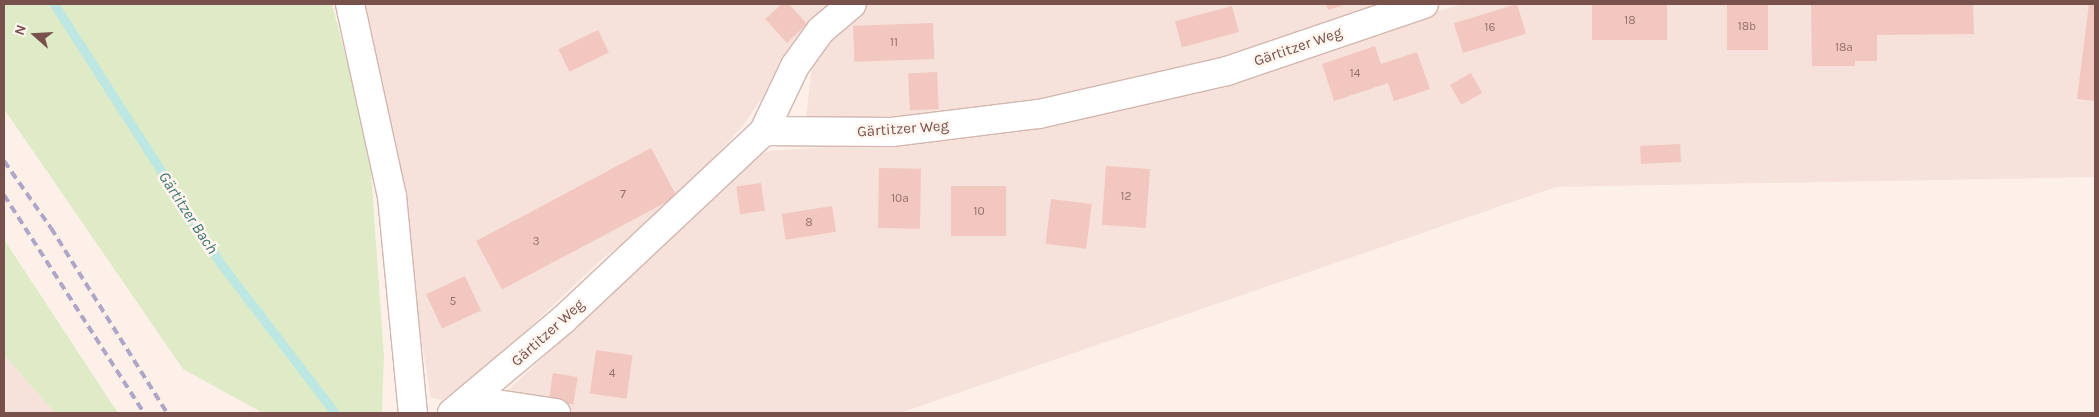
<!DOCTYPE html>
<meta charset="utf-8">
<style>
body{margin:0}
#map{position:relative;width:2099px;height:417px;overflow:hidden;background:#fdf0e9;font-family:Karla,sans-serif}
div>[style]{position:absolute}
.residential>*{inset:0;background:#f6e2da}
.green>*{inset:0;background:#dfebc6}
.stream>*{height:9px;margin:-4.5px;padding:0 4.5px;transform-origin:4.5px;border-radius:4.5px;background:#bce7e2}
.building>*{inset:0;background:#f2c7c0;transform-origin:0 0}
.roads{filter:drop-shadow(1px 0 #d2b7b0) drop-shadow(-1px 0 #d2b7b0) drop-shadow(0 1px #d2b7b0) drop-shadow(0 -1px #d2b7b0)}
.minor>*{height:28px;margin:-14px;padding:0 14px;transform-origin:14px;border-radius:14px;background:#fff}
.rail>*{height:4px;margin-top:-2px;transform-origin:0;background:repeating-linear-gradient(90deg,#afa6c7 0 8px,transparent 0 13px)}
span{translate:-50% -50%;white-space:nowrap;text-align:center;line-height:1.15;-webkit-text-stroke:5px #fff5ef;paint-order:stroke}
.number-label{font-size:12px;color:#966e69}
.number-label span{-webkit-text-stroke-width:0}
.street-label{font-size:15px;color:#78504c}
.water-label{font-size:16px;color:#3c7570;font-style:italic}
.frame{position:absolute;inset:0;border:5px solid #78504c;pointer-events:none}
.north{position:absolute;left:10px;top:10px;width:50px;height:50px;-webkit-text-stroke:4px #fff5ef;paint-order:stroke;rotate:289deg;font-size:14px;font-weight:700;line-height:20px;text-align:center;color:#78504c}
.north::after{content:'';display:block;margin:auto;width:18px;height:22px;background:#78504c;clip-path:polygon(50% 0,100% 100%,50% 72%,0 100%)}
</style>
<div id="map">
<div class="residential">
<div style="clip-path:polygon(366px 4px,839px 4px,792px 56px,741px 128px,688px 186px,769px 151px,978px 136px,1044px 126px,1463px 4px,2095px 4px,2095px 177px,1556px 187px,900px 413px,476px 413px,509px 389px,664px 246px,645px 227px,602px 259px,491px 364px,442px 400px,431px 398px)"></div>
<div style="clip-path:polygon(867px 4px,1387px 4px,1227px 59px,1037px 101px,890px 121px,806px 117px,812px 66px,827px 36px)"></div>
<div style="clip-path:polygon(4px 355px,55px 413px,4px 413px)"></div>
</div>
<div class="green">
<div style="clip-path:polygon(4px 4px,332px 4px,369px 144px,384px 356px,382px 413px,263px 413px,183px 369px,4px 109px)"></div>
<div style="clip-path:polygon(4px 239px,7px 244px,118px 413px,55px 413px,4px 355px)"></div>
</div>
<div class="stream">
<div style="left:54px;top:4px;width:309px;rotate:57.3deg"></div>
<div style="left:221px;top:264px;width:188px;rotate:52.6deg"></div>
</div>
<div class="building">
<div style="clip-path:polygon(782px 4px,789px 4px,807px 24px,787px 43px,765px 19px)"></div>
<div style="clip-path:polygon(1326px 4px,1347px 4px,1328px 10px)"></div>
<div style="left:1517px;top:4px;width:31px;height:66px;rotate:73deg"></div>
<div style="left:1592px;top:4px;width:75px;height:36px"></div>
<div style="left:1727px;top:4px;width:41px;height:46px"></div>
<div style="clip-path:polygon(1811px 4px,1973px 4px,1974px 34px,1877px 35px,1877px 61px,1855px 61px,1855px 66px,1812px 66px)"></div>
<div style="clip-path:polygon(2089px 4px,2095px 4px,2095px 101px,2077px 99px)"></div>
<div style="left:1232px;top:6px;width:27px;height:59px;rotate:75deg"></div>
<div style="left:933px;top:23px;width:36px;height:80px;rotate:88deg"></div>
<div style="left:598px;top:30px;width:25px;height:44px;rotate:64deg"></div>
<div style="clip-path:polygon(1375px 46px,1381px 64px,1417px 52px,1430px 89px,1394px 101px,1388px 83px,1334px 101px,1322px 64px)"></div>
<div style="left:937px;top:72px;width:37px;height:29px;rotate:87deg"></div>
<div style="left:1471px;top:73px;width:23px;height:24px;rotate:61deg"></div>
<div style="left:1680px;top:144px;width:18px;height:40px;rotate:87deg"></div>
<div style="left:651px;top:148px;width:55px;height:198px;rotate:62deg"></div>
<div style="left:1106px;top:166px;width:44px;height:59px;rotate:4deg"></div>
<div style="left:879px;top:168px;width:42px;height:60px;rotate:1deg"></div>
<div style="left:761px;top:183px;width:28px;height:25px;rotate:82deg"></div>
<div style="left:1006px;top:186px;width:50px;height:55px;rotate:90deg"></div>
<div style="left:1051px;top:199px;width:41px;height:45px;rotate:7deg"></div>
<div style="left:832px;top:206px;width:26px;height:51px;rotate:81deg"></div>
<div style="left:465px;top:276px;width:38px;height:43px;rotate:65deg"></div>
<div style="left:596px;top:350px;width:37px;height:44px;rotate:8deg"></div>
<div style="left:553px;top:373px;width:25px;height:28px;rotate:9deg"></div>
</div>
<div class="roads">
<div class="minor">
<div style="left:350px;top:4px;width:197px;rotate:77.7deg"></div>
<div style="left:392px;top:196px;width:218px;rotate:84.5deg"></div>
<div style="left:764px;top:131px;width:72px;rotate:-64.5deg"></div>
<div style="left:795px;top:66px;width:44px;rotate:-54.2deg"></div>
<div style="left:821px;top:30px;width:40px;rotate:-40deg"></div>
<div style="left:470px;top:400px;width:87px;rotate:8.6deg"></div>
<div style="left:452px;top:413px;width:146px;rotate:-40deg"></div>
<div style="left:564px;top:319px;width:274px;rotate:-43.2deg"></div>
<div style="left:764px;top:131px;width:128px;rotate:0.4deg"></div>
<div style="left:892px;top:132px;width:148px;rotate:-7deg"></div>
<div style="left:1039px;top:114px;width:193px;rotate:-12.9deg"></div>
<div style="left:1227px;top:71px;width:208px;rotate:-18.8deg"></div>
</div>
</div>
<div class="rail">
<div style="left:4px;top:161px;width:82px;rotate:55deg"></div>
<div style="left:51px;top:228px;width:218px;rotate:57.9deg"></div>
<div style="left:4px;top:195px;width:259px;rotate:57.3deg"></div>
</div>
<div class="number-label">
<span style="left:1630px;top:21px">18</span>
<span style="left:1747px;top:27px">18b</span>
<span style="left:1490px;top:28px">16</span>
<span style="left:894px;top:43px">11</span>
<span style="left:1844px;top:48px">18a</span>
<span style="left:1355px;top:74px">14</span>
<span style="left:623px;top:195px">7</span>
<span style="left:1126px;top:197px">12</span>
<span style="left:900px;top:199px">10a</span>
<span style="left:979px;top:212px">10</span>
<span style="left:809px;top:223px">8</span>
<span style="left:536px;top:242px">3</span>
<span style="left:453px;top:302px">5</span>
<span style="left:612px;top:374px">4</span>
</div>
<div class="street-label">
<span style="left:1298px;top:47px;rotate:-19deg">Gärtitzer Weg</span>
<span style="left:903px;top:129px;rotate:-4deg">Gärtitzer Weg</span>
<span style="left:548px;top:333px;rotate:-42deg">Gärtitzer Weg</span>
</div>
<div class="water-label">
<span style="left:188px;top:213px;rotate:57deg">Gärtitzer Bach</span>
</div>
<div class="frame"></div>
<div class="north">N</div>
</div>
